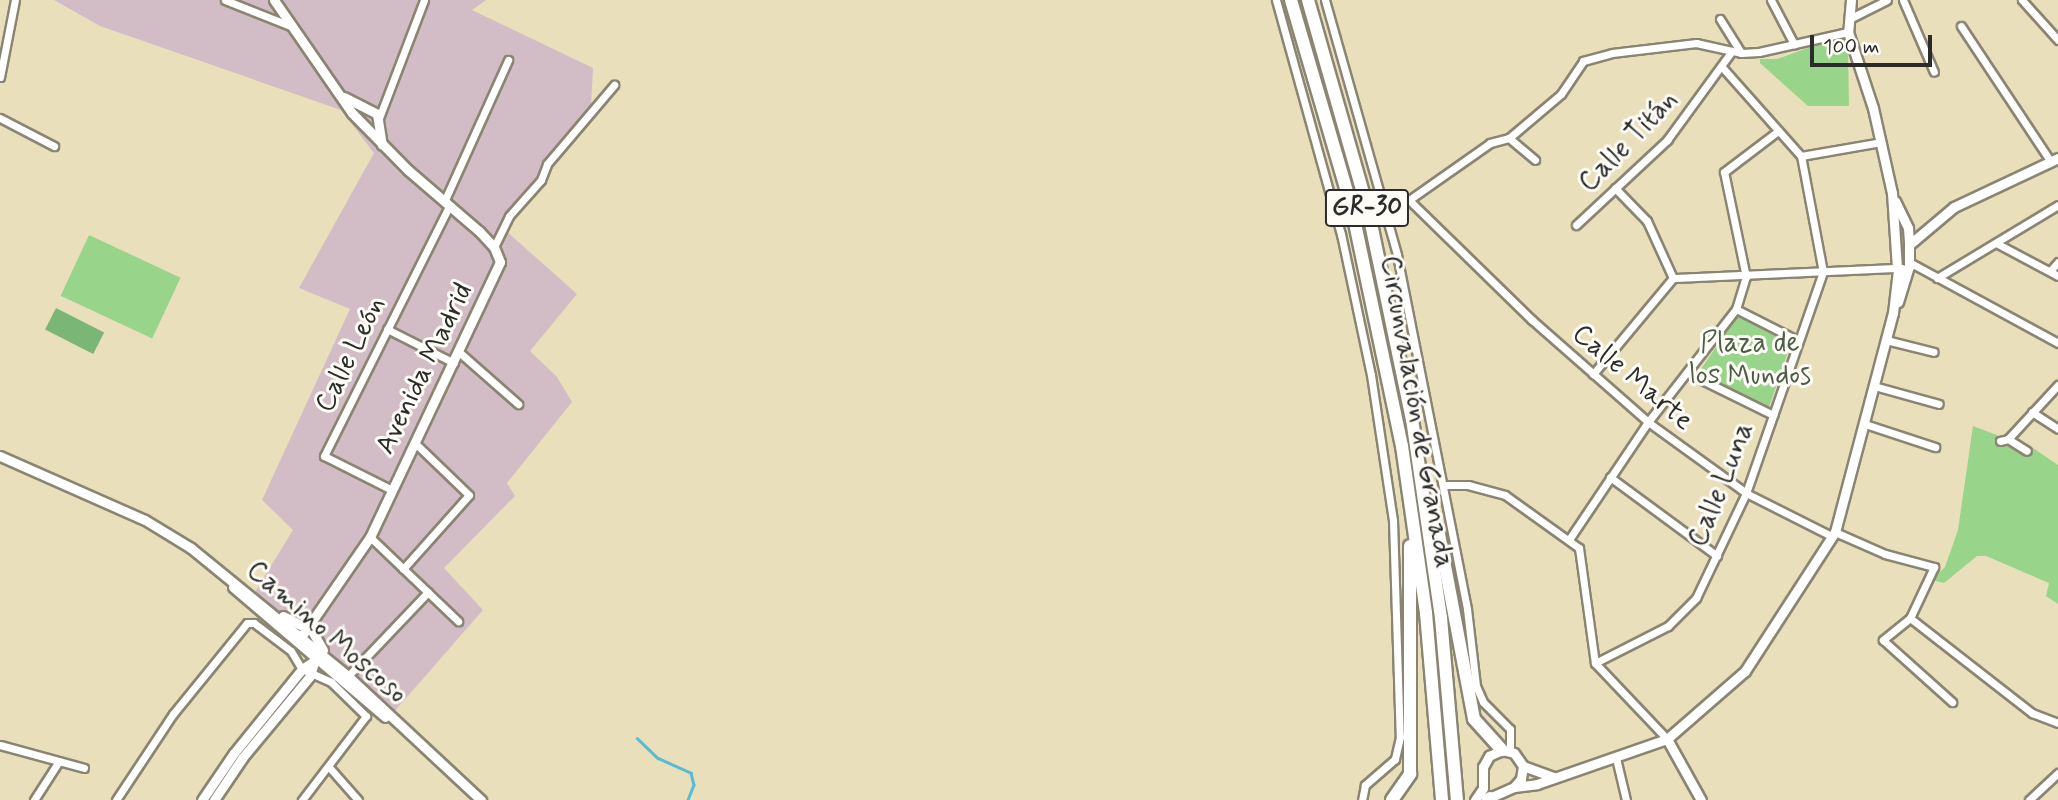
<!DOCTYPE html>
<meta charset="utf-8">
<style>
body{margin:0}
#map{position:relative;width:2058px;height:800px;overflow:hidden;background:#e9dfbb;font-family:Mynerve,sans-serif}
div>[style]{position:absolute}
.industrial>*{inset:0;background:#d2bdc6}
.green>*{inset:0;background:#98d489;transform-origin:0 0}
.forest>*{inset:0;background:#7ab675;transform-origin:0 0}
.stream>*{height:2.5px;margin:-1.25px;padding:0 1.25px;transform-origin:1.25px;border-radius:1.25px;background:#56bed3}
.roads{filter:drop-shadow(2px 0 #8a8573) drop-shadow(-2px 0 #8a8573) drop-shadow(0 2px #8a8573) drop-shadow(0 -2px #8a8573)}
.minor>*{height:7px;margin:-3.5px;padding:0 3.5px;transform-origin:3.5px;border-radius:3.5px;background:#fff}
.tertiary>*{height:9px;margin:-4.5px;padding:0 4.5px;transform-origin:4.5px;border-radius:4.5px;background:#fff}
.motorway>*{height:12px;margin:-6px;padding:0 6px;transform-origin:6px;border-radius:6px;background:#fff}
span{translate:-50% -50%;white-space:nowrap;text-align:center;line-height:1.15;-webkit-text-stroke:6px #fdfcf7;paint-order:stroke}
.shield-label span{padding:2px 5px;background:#fdfcf7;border:2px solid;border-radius:5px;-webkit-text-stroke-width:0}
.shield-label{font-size:26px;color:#2b2b2b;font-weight:700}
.street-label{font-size:28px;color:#2b2b2b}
.park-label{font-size:28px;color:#4c5e47}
.scale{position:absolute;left:1810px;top:35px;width:122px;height:32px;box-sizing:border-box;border:4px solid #2b2b2b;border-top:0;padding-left:9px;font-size:21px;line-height:24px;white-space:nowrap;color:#2b2b2b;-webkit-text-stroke:5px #fdfcf7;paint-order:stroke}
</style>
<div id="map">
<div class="industrial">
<div style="clip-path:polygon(54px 0,486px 0,472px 10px,593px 68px,591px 107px,505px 230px,577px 294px,530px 351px,557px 377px,572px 402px,507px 483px,515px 496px,444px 568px,483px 610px,393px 713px,255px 592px,293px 530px,262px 500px,350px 309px,299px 288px,374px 153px,341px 110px,100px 26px)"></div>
</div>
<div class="green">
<div style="clip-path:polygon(1827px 41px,1848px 53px,1849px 106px,1808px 106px,1760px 63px,1760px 59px,1777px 59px)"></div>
<div style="left:89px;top:235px;width:101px;height:67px;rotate:25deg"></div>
<div style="clip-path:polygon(1737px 316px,1791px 343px,1769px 407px,1699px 372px)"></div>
<div style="clip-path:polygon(1973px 426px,1997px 435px,2003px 444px,2024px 454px,2030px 446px,2058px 465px,2058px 604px,2046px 596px,2049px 583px,1986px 556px,1977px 556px,1944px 583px,1932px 580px,1945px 567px,1958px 530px)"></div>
</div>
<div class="forest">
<div style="left:56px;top:308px;width:54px;height:24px;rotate:27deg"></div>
</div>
<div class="stream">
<div style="left:637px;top:738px;width:29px;rotate:44deg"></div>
<div style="left:658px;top:758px;width:36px;rotate:24deg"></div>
<div style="left:691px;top:773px;width:12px;rotate:76deg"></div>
<div style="left:694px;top:785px;width:16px;rotate:112deg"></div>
</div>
<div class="roads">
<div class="minor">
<div style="left:225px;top:0;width:73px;rotate:21.7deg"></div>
<div style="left:1276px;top:0;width:243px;rotate:74.5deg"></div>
<div style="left:1341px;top:234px;width:144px;rotate:78deg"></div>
<div style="left:1371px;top:375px;width:147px;rotate:81.4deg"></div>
<div style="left:1393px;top:520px;width:217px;rotate:88.2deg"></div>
<div style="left:1400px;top:737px;width:23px;rotate:103deg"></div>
<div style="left:1395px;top:759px;width:40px;rotate:139deg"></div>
<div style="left:1365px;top:785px;width:15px;rotate:101deg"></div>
<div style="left:1325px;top:0;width:265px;rotate:74.2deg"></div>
<div style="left:1397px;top:255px;width:361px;rotate:78.8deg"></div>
<div style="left:1467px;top:609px;width:78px;rotate:83.3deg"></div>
<div style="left:1476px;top:686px;width:17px;rotate:66deg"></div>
<div style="left:1483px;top:702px;width:38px;rotate:45deg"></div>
<div style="left:1510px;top:729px;width:22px;rotate:90deg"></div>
<div style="left:1771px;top:0;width:50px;rotate:62.4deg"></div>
<div style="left:1903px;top:0;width:78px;rotate:66.7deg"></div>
<div style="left:2022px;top:0;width:54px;rotate:48deg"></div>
<div style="left:1851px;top:18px;width:40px;rotate:-26.6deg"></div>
<div style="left:1720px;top:19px;width:40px;rotate:58deg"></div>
<div style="left:1961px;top:26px;width:163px;rotate:56.5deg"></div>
<div style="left:0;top:77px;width:78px;rotate:-79deg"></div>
<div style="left:0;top:118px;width:61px;rotate:27.4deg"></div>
<div style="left:379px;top:118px;width:126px;rotate:-69.1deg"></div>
<div style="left:1509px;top:138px;width:34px;rotate:40deg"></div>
<div style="left:1801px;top:156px;width:81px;rotate:-9.9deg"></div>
<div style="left:1615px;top:188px;width:46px;rotate:45.9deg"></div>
<div style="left:1647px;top:221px;width:63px;rotate:65.5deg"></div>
<div style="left:1409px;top:200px;width:172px;rotate:44.3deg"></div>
<div style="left:1532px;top:320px;width:154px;rotate:41.3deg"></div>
<div style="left:1648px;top:422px;width:121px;rotate:35.9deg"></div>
<div style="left:1746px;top:493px;width:97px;rotate:26.8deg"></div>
<div style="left:444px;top:202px;width:156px;rotate:-65.7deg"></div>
<div style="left:1385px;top:208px;width:25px;rotate:-18deg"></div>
<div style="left:1409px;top:200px;width:99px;rotate:-35.1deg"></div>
<div style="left:1490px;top:143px;width:20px;rotate:-15deg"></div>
<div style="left:1509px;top:138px;width:68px;rotate:-40.2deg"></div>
<div style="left:1561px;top:94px;width:40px;rotate:-56deg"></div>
<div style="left:1583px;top:61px;width:30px;rotate:-15deg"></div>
<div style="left:1612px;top:53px;width:85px;rotate:-6.8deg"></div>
<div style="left:1696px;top:43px;width:46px;rotate:12.5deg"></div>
<div style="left:1741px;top:53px;width:18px;rotate:-3deg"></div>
<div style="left:1759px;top:52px;width:91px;rotate:-12.7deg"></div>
<div style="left:1576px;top:225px;width:125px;rotate:-43deg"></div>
<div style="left:1667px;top:140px;width:110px;rotate:-53.9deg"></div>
<div style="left:1996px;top:243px;width:70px;rotate:28deg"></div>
<div style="left:494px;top:247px;width:34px;rotate:-64deg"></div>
<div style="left:509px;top:216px;width:48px;rotate:-48.4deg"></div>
<div style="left:541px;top:180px;width:17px;rotate:-69deg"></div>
<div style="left:547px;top:164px;width:104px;rotate:-49.7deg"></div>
<div style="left:1909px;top:262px;width:170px;rotate:28.5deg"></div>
<div style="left:2050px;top:271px;width:12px;rotate:-48deg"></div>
<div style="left:1673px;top:278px;width:224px;rotate:-2.6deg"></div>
<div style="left:1937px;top:278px;width:141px;rotate:-31.1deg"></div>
<div style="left:1736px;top:309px;width:68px;rotate:26.9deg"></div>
<div style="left:387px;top:329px;width:75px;rotate:26.9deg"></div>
<div style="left:1886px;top:340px;width:49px;rotate:14deg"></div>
<div style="left:459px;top:352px;width:79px;rotate:41.4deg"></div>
<div style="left:1593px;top:374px;width:125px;rotate:-50.2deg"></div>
<div style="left:1690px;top:374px;width:93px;rotate:26.3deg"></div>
<div style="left:1874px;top:386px;width:67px;rotate:15.5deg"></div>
<div style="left:2032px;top:412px;width:31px;rotate:33deg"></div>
<div style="left:1865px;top:424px;width:74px;rotate:18.2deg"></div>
<div style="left:2008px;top:439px;width:74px;rotate:-47.2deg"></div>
<div style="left:2000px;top:441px;width:8px;rotate:-14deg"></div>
<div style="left:2008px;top:439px;width:22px;rotate:32deg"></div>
<div style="left:1610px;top:477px;width:133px;rotate:36.4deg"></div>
<div style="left:1444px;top:485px;width:24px"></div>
<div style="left:1468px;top:485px;width:38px;rotate:15deg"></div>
<div style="left:1505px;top:495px;width:91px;rotate:35.6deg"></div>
<div style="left:1579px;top:548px;width:116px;rotate:82.1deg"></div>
<div style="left:1595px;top:663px;width:105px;rotate:46.5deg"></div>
<div style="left:392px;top:490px;width:76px;rotate:-153.4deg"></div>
<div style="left:324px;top:456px;width:280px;rotate:-63.4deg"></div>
<div style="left:1835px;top:532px;width:55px;rotate:23.7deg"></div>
<div style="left:1885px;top:554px;width:51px;rotate:14.9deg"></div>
<div style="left:1934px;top:567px;width:56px;rotate:115.2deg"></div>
<div style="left:1910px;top:618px;width:35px;rotate:141deg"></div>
<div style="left:1883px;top:640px;width:93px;rotate:41.9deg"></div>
<div style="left:370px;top:537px;width:122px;rotate:43.7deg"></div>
<div style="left:1570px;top:538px;width:140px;rotate:-56.1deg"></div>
<div style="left:1648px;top:422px;width:143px;rotate:-52.1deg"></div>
<div style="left:1736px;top:309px;width:34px;rotate:-73deg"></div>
<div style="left:1746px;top:277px;width:107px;rotate:-101.8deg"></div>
<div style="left:1724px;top:172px;width:68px;rotate:-37.2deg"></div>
<div style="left:403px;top:569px;width:99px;rotate:-48.3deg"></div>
<div style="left:469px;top:495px;width:75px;rotate:-136.1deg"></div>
<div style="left:1910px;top:618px;width:155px;rotate:37.9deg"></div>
<div style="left:2032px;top:713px;width:28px;rotate:21deg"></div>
<div style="left:1595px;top:663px;width:82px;rotate:-26.9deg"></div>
<div style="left:1668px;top:626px;width:40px;rotate:-45deg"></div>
<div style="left:1696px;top:598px;width:116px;rotate:-64.5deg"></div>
<div style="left:1746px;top:493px;width:234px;rotate:-70.8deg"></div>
<div style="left:1823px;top:272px;width:118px;rotate:-100.7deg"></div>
<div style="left:1801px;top:156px;width:119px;rotate:-131.6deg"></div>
<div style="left:348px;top:676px;width:116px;rotate:-46.4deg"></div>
<div style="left:0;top:745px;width:87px;rotate:15.3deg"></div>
<div style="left:1616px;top:758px;width:43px;rotate:76.6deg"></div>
<div style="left:329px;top:767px;width:44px;rotate:48.7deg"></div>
<div style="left:34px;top:800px;width:46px;rotate:-57.3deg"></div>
<div style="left:116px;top:800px;width:103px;rotate:-56.5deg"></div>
<div style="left:173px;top:714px;width:117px;rotate:-50.9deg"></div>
<div style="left:247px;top:623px;width:7px"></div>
<div style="left:254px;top:623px;width:46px;rotate:37.1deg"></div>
<div style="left:291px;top:651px;width:21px;rotate:59deg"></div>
<div style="left:302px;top:669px;width:32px;rotate:24deg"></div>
<div style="left:331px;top:682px;width:49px;rotate:44.2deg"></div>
<div style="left:366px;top:716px;width:106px;rotate:127.3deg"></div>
<div style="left:2029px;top:800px;width:40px;rotate:-43deg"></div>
</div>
<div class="tertiary">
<div style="left:274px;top:0;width:137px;rotate:55.4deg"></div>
<div style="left:352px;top:113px;width:80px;rotate:45.5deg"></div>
<div style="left:408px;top:170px;width:94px;rotate:40.7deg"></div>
<div style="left:479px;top:231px;width:22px;rotate:47deg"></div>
<div style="left:494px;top:247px;width:16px;rotate:68deg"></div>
<div style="left:500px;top:262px;width:304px;rotate:115.3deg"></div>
<div style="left:370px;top:537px;width:121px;rotate:124.6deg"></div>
<div style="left:1851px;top:0;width:32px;rotate:95deg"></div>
<div style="left:1848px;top:32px;width:80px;rotate:71.8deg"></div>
<div style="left:1873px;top:108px;width:87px;rotate:77.4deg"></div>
<div style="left:1892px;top:193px;width:75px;rotate:86.2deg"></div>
<div style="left:1897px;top:268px;width:9px;rotate:13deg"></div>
<div style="left:344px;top:97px;width:37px;rotate:27deg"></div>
<div style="left:377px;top:114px;width:31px;rotate:81deg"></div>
<div style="left:1895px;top:201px;width:30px;rotate:64deg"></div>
<div style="left:1908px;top:228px;width:14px;rotate:86deg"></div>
<div style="left:1910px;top:244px;width:57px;rotate:-40.1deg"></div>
<div style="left:1954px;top:207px;width:115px;rotate:-25.2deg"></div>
<div style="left:1898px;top:302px;width:37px;rotate:-73deg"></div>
<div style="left:1909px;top:267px;width:25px;rotate:-90deg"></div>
<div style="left:0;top:456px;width:158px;rotate:23.8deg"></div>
<div style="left:145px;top:520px;width:54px;rotate:31.3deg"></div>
<div style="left:191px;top:548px;width:203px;rotate:39.2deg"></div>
<div style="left:348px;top:676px;width:182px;rotate:43deg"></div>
<div style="left:233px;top:587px;width:200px;rotate:40.5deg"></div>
<div style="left:283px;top:616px;width:33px;rotate:27deg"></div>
<div style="left:312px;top:631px;width:22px;rotate:60deg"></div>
<div style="left:1667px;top:739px;width:70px;rotate:60.9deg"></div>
<div style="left:1523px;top:766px;width:33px;rotate:20deg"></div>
<div style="left:1514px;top:787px;width:23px;rotate:-7deg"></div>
<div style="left:1537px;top:784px;width:138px;rotate:-19.1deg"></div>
<div style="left:1667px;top:739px;width:103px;rotate:-41.1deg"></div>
<div style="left:1745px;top:671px;width:166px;rotate:-57.1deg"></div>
<div style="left:1835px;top:532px;width:227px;rotate:-75.2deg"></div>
<div style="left:1893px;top:313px;width:43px;rotate:-83.4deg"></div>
<div style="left:202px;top:800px;width:57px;rotate:-55.8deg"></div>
<div style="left:234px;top:753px;width:108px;rotate:-51deg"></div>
<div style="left:302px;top:669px;width:18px;rotate:-34deg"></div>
<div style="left:214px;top:800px;width:52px;rotate:-56deg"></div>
<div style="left:243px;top:757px;width:105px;rotate:-50.4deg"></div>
<div style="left:310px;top:676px;width:22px;rotate:-74deg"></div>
<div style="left:1475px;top:800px;width:14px;rotate:-56deg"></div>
<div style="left:1483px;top:788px;width:21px;rotate:-90deg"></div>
<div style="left:1483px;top:767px;width:13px;rotate:-61deg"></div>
<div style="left:1489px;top:756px;width:14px;rotate:-25deg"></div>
<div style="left:1502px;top:750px;width:12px;rotate:14deg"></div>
<div style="left:1514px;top:753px;width:16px;rotate:55deg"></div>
<div style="left:1523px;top:766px;width:13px;rotate:99deg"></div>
<div style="left:1521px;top:779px;width:11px;rotate:131deg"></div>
<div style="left:1514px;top:787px;width:30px;rotate:156deg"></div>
</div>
<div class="motorway">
<div style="left:1291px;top:0;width:218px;rotate:73.7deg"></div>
<div style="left:1352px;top:209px;width:242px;rotate:78.1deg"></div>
<div style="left:1402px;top:446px;width:169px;rotate:81.8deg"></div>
<div style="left:1426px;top:613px;width:188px;rotate:85.1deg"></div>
<div style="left:1308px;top:0;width:223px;rotate:74.1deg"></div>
<div style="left:1369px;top:214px;width:209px;rotate:78.2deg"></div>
<div style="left:1412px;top:419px;width:201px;rotate:81.7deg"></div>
<div style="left:1441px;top:618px;width:183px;rotate:85deg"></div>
<div style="left:1439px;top:534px;width:188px;rotate:79.3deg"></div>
<div style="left:1474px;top:719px;width:42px;rotate:47.9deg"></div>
<div style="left:1392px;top:800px;width:32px;rotate:-55deg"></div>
<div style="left:1410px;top:774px;width:228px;rotate:-90deg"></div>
<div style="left:1488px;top:800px;width:3px;rotate:-45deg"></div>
</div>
</div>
<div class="shield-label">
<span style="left:1367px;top:208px">GR-30</span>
</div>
<div class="street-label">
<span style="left:1629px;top:142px;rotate:-46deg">Calle Titán</span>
<span style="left:351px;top:355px;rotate:-64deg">Calle León</span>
<span style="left:425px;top:369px;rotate:-64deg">Avenida Madrid</span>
<span style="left:1632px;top:378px;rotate:40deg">Calle Marte</span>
<span style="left:1416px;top:412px;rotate:80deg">Circunvalación de Granada</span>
<span style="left:1722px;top:485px;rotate:-68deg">Calle Luna</span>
<span style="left:326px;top:633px;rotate:41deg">Camino Moscoso</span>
</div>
<div class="park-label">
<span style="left:1750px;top:360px">Plaza de<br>los Mundos</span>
</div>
<div class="scale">100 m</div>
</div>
